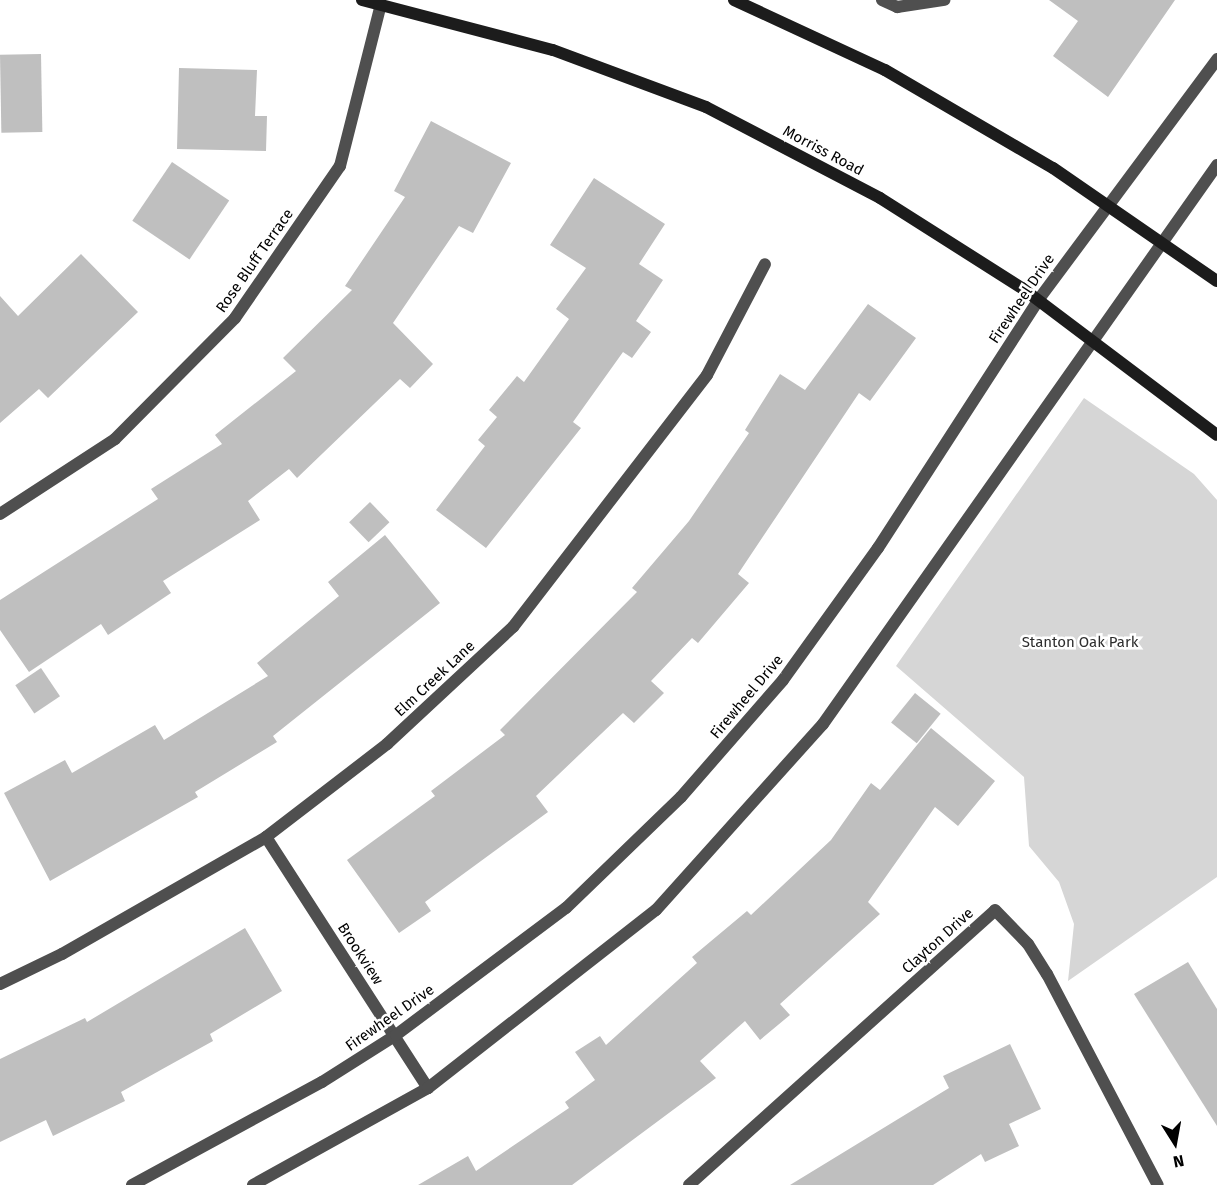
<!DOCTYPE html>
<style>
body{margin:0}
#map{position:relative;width:1217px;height:1185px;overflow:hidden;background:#fff;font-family:"Fira Sans",sans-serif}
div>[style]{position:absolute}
.green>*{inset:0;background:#d6d6d6}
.building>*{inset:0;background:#bfbfbf;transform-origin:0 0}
.minor>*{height:12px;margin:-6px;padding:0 6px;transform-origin:6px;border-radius:6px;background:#4f4f4f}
.tertiary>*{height:12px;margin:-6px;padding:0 6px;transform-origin:6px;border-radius:6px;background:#4f4f4f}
.secondary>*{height:12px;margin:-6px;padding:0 6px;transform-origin:6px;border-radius:6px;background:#1c1c1c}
span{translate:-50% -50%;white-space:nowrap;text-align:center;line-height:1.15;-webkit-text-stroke:5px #fff;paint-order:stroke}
.street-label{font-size:15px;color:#000}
.park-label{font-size:15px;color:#2d2d2d}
.north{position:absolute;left:1145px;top:1113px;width:60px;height:60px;-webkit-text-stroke:4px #fff;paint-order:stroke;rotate:169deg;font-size:16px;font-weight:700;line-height:24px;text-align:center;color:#000}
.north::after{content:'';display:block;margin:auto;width:21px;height:27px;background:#000;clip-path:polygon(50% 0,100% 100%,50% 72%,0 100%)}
</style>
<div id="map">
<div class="green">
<div style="clip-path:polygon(1084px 398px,1194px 474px,1217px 500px,1217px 877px,1068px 981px,1074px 924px,1059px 882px,1029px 846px,1024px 777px,896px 666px)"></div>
</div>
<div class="building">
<div style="clip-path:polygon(1049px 0,1175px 0,1108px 97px,1053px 56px,1078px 21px)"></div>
<div style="left:41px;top:54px;width:78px;height:41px;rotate:89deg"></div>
<div style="clip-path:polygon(179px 68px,257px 70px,255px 116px,267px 116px,266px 151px,177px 149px)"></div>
<div style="clip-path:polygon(431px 121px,511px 163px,473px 233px,459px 226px,393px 323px,433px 364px,410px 388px,400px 379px,297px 478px,289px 469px,248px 501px,260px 520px,163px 581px,171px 593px,108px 635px,101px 624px,29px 672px,0 630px,0 600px,158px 499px,151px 489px,222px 444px,215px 435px,296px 371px,283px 358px,352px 290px,345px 286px,405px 197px,394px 191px)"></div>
<div style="left:172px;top:162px;width:69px;height:71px;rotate:34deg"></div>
<div style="clip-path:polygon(594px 178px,665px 224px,639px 264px,663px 280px,636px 321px,651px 332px,632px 358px,623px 352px,573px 422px,581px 428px,486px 548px,436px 510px,485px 446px,478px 440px,497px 417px,489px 410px,517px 376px,524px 382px,569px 319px,556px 309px,586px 268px,550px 245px)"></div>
<div style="clip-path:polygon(81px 254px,138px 312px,48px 398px,39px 389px,0 423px,0 296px,18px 316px)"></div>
<div style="clip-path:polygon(868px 304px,916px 338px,870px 401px,859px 393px,738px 574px,749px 583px,698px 643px,692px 638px,651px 681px,664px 693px,634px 723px,623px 713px,536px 796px,548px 812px,425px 902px,431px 911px,399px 933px,347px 860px,435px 796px,431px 791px,505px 735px,500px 730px,637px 592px,632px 588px,689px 521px,749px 433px,745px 430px,780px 374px,805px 390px)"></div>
<div style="left:370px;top:502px;width:28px;height:29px;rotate:46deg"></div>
<div style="clip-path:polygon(385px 535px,440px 603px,273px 736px,277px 742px,195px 792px,198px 797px,50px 881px,4px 793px,65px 760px,72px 773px,155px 725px,164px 740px,268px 676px,257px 663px,339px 596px,328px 582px)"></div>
<div style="left:41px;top:668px;width:34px;height:31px;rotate:56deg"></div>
<div style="left:915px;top:693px;width:33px;height:38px;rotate:39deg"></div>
<div style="clip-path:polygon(931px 728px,995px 781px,958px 826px,935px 807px,868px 902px,880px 914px,780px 1004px,790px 1015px,760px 1040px,745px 1021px,700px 1061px,716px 1078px,572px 1185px,418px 1185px,468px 1156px,476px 1171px,569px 1108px,565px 1102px,595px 1080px,575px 1052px,600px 1036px,606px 1045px,697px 963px,692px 957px,747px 911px,751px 915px,831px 840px,871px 783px,880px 790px)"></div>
<div style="clip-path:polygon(245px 928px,282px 991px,210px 1034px,213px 1041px,121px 1092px,125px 1101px,53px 1136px,46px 1120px,0 1142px,0 1059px,85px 1018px,87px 1022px)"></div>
<div style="clip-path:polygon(1188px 962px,1217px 1009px,1217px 1126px,1134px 994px)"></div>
<div style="clip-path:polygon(1010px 1044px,1041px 1109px,1009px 1124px,1019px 1146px,985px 1162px,981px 1154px,933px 1185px,790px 1185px,949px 1088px,943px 1076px)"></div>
</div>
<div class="minor">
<div style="left:882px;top:0;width:17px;rotate:25deg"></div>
<div style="left:897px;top:7px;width:48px;rotate:-8.5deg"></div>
<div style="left:0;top:514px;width:137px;rotate:-33.1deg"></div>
<div style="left:115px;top:439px;width:170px;rotate:-45.2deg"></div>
<div style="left:235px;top:318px;width:185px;rotate:-55.4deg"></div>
<div style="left:340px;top:166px;width:167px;rotate:-75.8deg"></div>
<div style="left:266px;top:837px;width:299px;rotate:57.2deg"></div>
<div style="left:0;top:984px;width:69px;rotate:-25.8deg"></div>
<div style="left:62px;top:954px;width:235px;rotate:-29.8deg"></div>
<div style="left:266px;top:837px;width:153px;rotate:-37.5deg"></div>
<div style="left:387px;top:744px;width:172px;rotate:-42.9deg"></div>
<div style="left:513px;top:627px;width:318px;rotate:-52.4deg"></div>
<div style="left:707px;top:375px;width:125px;rotate:-62.4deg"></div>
<div style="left:689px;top:1185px;width:411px;rotate:-41.9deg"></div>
<div style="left:995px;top:910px;width:47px;rotate:45.9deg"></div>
<div style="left:1028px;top:944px;width:36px;rotate:58deg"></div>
<div style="left:1047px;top:974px;width:238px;rotate:62.3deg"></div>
</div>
<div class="tertiary">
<div style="left:132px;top:1185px;width:216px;rotate:-28.5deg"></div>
<div style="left:322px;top:1082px;width:88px;rotate:-32.4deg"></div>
<div style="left:396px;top:1035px;width:212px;rotate:-36.8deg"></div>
<div style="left:566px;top:908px;width:160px;rotate:-44deg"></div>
<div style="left:681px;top:797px;width:155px;rotate:-48.9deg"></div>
<div style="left:783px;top:680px;width:163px;rotate:-54.3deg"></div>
<div style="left:878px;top:548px;width:297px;rotate:-57.1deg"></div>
<div style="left:1039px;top:299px;width:299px;rotate:-53.4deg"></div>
<div style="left:253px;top:1185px;width:200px;rotate:-29deg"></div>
<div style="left:428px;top:1088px;width:289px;rotate:-38deg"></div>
<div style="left:656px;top:910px;width:250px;rotate:-48.1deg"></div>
<div style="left:823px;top:724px;width:684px;rotate:-54.82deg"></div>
</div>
<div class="secondary">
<div style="left:362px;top:0;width:197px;rotate:14.7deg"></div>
<div style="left:553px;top:50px;width:163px;rotate:20.4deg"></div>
<div style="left:706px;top:107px;width:196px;rotate:27.6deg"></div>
<div style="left:880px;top:198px;width:168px;rotate:32.4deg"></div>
<div style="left:1022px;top:288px;width:244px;rotate:37deg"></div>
<div style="left:734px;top:0;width:166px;rotate:24.9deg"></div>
<div style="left:885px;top:70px;width:194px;rotate:30.3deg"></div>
<div style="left:1053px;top:168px;width:199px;rotate:34.6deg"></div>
</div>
<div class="street-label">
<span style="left:823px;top:151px;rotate:28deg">Morriss Road</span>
<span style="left:255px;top:261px;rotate:-55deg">Rose Bluff Terrace</span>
<span style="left:1022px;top:299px;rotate:-56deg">Firewheel Drive</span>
<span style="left:435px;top:679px;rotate:-43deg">Elm Creek Lane</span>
<span style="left:747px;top:697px;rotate:-50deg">Firewheel Drive</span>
<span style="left:938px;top:941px;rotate:-42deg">Clayton Drive</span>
<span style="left:360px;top:954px;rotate:57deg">Brookview</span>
<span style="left:390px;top:1018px;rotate:-35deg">Firewheel Drive</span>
</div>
<div class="park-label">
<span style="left:1080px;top:643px">Stanton Oak Park</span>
</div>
<div class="north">N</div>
</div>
